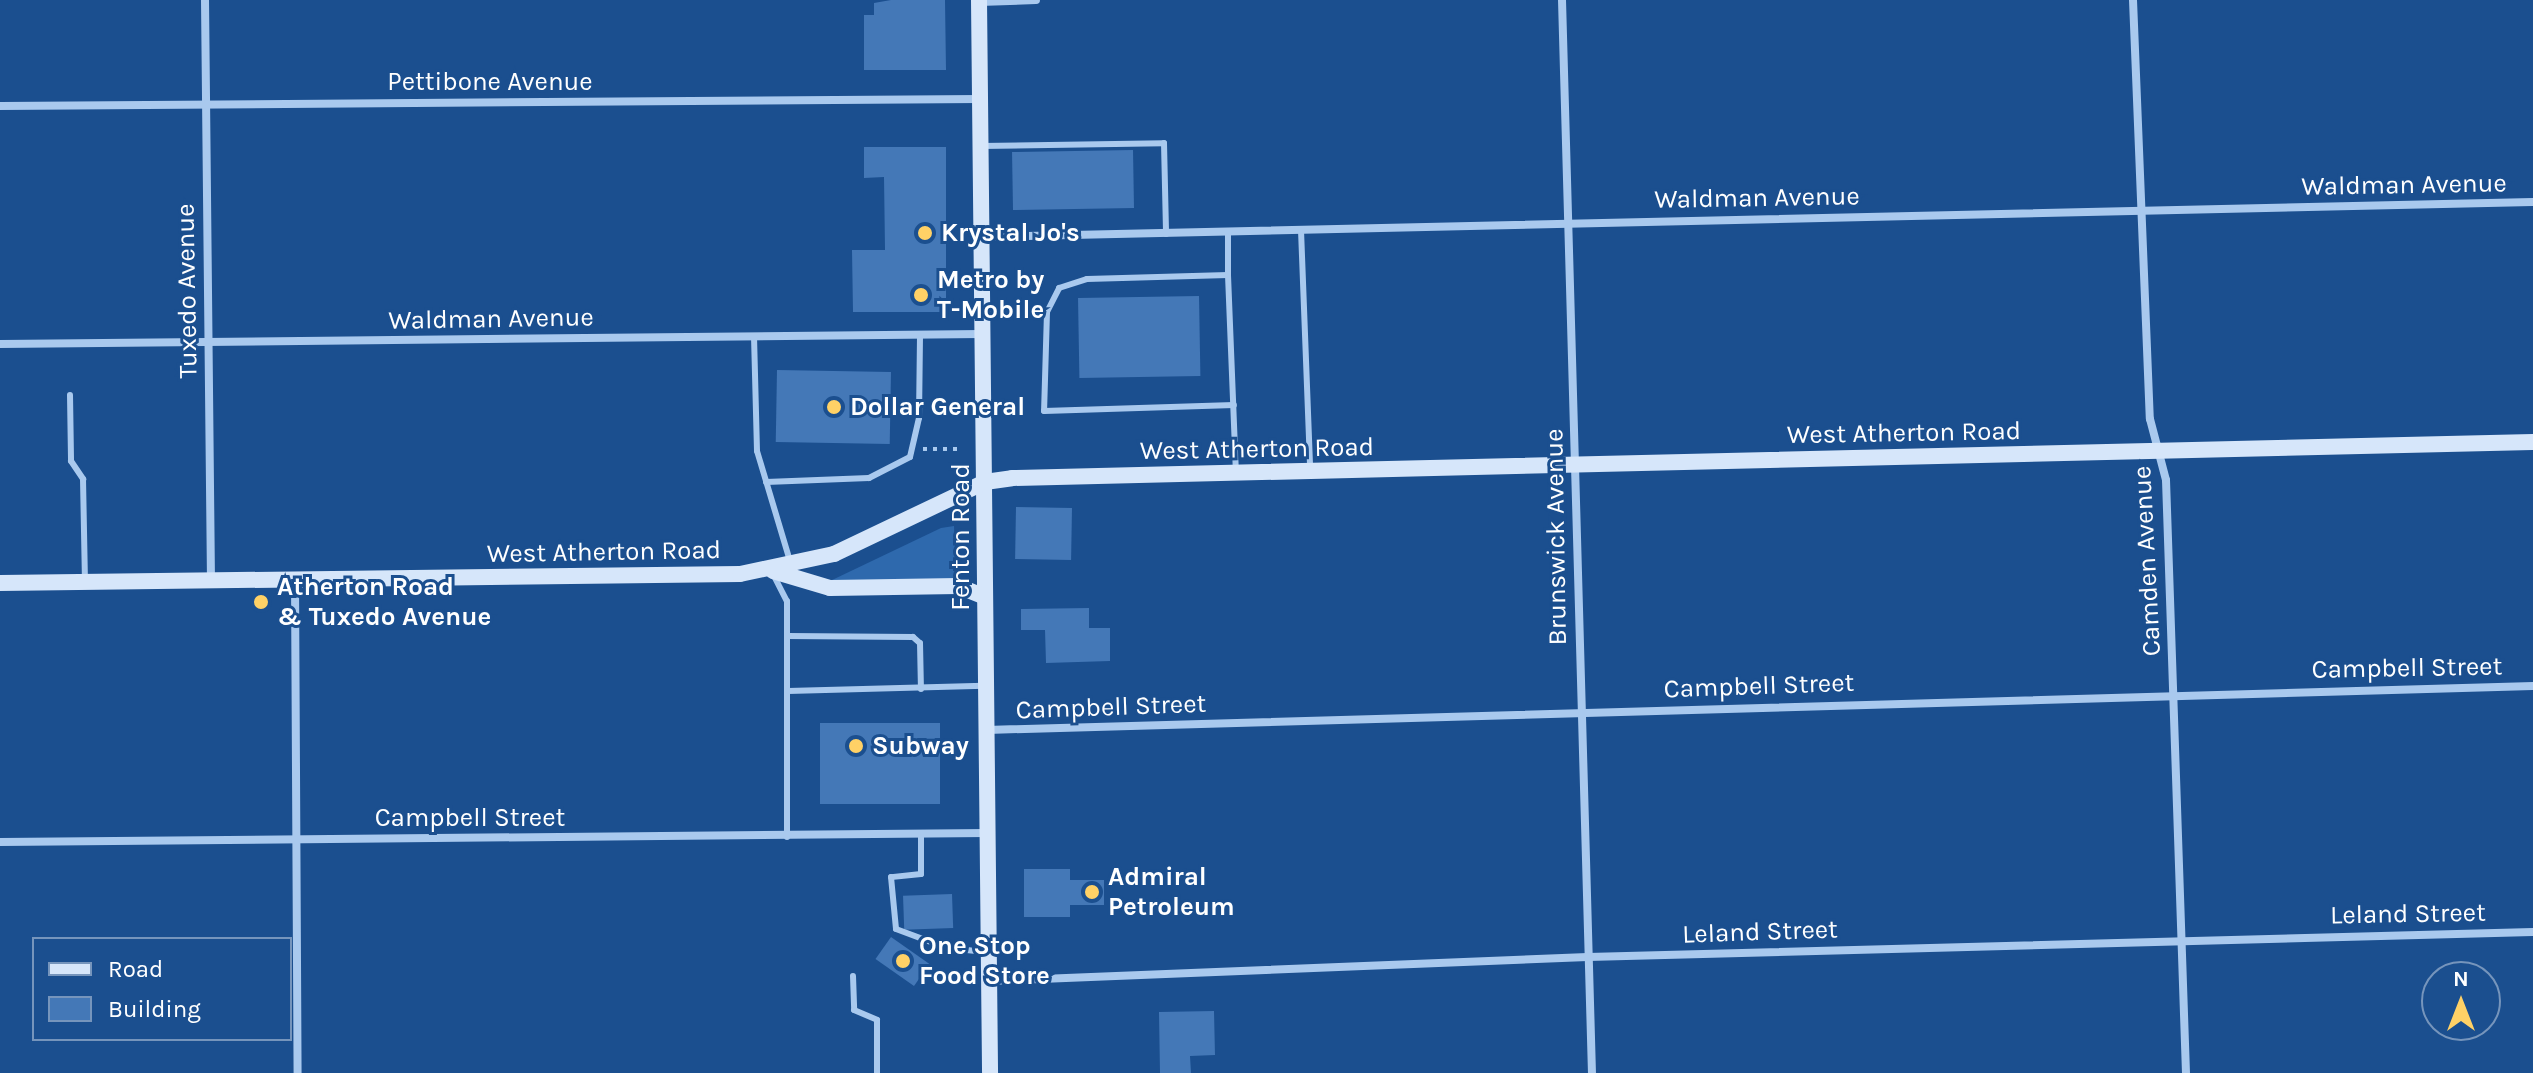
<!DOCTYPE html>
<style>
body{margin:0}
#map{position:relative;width:2533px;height:1073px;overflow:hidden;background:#1b4f8f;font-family:Karla,sans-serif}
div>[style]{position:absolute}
.green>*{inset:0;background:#2e69ad}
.building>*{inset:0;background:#4478b7;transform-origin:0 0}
.path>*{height:4px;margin-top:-2px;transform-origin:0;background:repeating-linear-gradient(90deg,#a9c9ee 0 4px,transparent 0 10px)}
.lane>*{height:6px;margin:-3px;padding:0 3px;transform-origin:3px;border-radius:3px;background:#a9c9ee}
.street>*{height:8px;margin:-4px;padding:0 4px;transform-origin:4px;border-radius:4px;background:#a9c9ee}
.secondary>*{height:16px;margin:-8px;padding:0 8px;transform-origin:8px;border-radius:8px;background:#d6e6fa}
.dots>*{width:22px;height:22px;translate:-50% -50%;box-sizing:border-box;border:4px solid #1b4f8f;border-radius:50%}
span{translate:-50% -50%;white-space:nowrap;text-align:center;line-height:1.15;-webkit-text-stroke:6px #1b4f8f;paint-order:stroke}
.street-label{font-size:26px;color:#fff}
.poi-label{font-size:26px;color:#fff;font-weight:700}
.left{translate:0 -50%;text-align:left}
.legend{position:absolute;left:32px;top:937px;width:260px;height:104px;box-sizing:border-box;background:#1b4f8f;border:2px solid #7695bc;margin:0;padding:10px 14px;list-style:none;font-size:24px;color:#fff}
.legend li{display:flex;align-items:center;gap:16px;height:40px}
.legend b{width:40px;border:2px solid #7695bc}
.north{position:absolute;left:2421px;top:961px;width:80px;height:80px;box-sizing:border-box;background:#1b4f8f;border:2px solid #7695bc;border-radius:50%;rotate:0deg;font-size:22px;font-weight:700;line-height:32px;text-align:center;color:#fff}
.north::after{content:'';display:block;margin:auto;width:28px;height:36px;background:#ffd166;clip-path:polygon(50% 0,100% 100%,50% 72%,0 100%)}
</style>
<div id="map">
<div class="green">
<div style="clip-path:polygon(954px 526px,956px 580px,830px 581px,941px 528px)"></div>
</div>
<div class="building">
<div style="clip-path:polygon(891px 0,945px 0,946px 70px,864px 70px,864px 15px,874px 15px,874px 3px)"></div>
<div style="clip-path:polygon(864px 147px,946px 147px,946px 312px,853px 312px,852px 250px,885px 250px,884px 177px,864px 178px)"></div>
<div style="left:1133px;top:150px;width:58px;height:121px;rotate:89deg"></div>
<div style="left:1199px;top:296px;width:80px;height:121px;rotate:89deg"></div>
<div style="left:777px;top:370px;width:114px;height:72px;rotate:1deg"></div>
<div style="left:1016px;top:507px;width:56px;height:52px;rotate:1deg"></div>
<div style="clip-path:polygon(1089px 608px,1089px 628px,1110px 628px,1110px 661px,1046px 663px,1045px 630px,1021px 630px,1021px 609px)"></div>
<div style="left:820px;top:723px;width:120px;height:81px"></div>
<div style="clip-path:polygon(1024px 869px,1070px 869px,1070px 880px,1104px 880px,1104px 905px,1070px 905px,1070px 917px,1024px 917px)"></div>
<div style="left:952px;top:894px;width:34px;height:49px;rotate:88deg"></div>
<div style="left:891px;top:937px;width:47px;height:27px;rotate:35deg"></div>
<div style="clip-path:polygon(1214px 1011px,1215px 1055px,1190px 1056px,1191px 1073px,1160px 1073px,1159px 1012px)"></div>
</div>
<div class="path">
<div style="left:923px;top:449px;width:34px"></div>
</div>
<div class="lane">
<div style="left:981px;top:146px;width:183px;rotate:-0.9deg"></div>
<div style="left:1164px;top:143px;width:91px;rotate:88.7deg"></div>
<div style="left:1301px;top:230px;width:238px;rotate:87.8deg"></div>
<div style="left:1228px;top:275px;width:196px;rotate:87.7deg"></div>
<div style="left:1047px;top:312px;width:99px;rotate:91.7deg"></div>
<div style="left:1044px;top:411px;width:190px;rotate:-1.8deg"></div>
<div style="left:986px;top:313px;width:61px;rotate:-0.9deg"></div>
<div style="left:1047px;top:312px;width:27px;rotate:-63deg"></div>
<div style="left:1059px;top:288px;width:29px;rotate:-18deg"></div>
<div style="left:1087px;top:279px;width:141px;rotate:-1.6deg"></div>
<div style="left:1228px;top:275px;width:44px;rotate:-90deg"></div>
<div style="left:754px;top:336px;width:115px;rotate:88.5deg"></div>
<div style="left:757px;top:451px;width:118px;rotate:73.3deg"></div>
<div style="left:70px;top:395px;width:66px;rotate:89.1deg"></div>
<div style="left:71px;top:461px;width:22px;rotate:56deg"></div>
<div style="left:83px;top:479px;width:103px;rotate:88.9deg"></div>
<div style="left:766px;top:482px;width:103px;rotate:-2.2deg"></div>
<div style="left:869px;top:478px;width:46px;rotate:-27.1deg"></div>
<div style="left:910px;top:457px;width:40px;rotate:-77deg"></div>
<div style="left:919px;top:418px;width:83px;rotate:-89.3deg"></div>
<div style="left:774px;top:576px;width:28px;rotate:63deg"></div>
<div style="left:787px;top:601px;width:236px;rotate:90deg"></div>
<div style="left:788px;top:636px;width:125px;rotate:0.5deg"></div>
<div style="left:913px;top:637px;width:9px;rotate:41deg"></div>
<div style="left:920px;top:643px;width:46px;rotate:88.8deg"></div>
<div style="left:788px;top:691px;width:196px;rotate:-1.5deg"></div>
<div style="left:921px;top:834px;width:40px;rotate:90deg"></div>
<div style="left:921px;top:874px;width:30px;rotate:174deg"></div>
<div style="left:891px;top:877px;width:52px;rotate:84.5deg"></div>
<div style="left:896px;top:929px;width:54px;rotate:20.4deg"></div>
<div style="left:947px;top:948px;width:39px;rotate:6deg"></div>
<div style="left:853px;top:976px;width:34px;rotate:88deg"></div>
<div style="left:854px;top:1010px;width:25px;rotate:23deg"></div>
<div style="left:877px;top:1020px;width:53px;rotate:90deg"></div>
</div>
<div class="street">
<div style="left:205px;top:0;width:581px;rotate:89.41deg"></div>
<div style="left:1562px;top:0;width:1073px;rotate:88.4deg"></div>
<div style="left:2133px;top:0;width:419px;rotate:87.7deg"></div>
<div style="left:2150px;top:419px;width:63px;rotate:75.3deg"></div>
<div style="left:2166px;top:480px;width:593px;rotate:88.07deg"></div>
<div style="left:979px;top:2px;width:57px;rotate:-2deg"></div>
<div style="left:0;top:106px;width:980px;rotate:-0.41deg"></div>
<div style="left:981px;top:237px;width:1552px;rotate:-1.29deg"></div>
<div style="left:0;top:344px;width:982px;rotate:-0.58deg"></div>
<div style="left:295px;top:580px;width:493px;rotate:89.7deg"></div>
<div style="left:987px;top:730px;width:1547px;rotate:-1.63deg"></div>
<div style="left:0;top:842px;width:987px;rotate:-0.52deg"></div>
<div style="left:989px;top:981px;width:599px;rotate:-2.29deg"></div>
<div style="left:1588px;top:957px;width:945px;rotate:-1.52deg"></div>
</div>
<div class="secondary">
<div style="left:979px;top:0;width:1073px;rotate:89.41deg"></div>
<div style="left:773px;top:571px;width:59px;rotate:16.6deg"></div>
<div style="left:830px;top:588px;width:128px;rotate:-0.9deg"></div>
<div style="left:958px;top:586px;width:29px;rotate:22deg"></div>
<div style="left:0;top:583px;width:740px;rotate:-0.7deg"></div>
<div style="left:740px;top:574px;width:96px;rotate:-12deg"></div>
<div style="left:834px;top:554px;width:167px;rotate:-25.5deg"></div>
<div style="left:985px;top:482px;width:27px;rotate:-8deg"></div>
<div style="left:1012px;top:478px;width:1521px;rotate:-1.36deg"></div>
</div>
<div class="dots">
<div style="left:925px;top:233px;background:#ffd166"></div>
<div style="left:921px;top:295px;background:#ffd166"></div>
<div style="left:834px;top:407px;background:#ffd166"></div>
<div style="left:261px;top:602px;background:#ffd166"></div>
<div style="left:856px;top:746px;background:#ffd166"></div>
<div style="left:1092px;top:892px;background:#ffd166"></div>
<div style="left:903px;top:961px;background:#ffd166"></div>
</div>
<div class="street-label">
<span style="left:490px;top:82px">Pettibone Avenue</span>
<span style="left:2404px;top:185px;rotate:-1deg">Waldman Avenue</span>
<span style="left:1757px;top:198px;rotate:-1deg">Waldman Avenue</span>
<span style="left:187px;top:291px;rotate:-91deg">Tuxedo Avenue</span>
<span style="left:491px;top:319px;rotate:-1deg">Waldman Avenue</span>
<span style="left:1904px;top:433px;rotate:-1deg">West Atherton Road</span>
<span style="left:1257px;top:449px;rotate:-1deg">West Atherton Road</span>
<span style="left:961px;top:537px;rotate:-90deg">Fenton Road</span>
<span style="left:1556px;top:537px;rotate:-91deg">Brunswick Avenue</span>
<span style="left:604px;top:552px;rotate:-1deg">West Atherton Road</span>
<span style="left:2147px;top:561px;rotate:-93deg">Camden Avenue</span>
<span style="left:2407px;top:668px;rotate:-1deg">Campbell Street</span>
<span style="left:1759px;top:686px;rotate:-2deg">Campbell Street</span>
<span style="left:1111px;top:707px;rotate:-2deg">Campbell Street</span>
<span style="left:470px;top:818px">Campbell Street</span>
<span style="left:2408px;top:914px;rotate:-1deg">Leland Street</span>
<span style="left:1760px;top:932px;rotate:-2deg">Leland Street</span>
</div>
<div class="poi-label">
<span class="left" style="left:941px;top:233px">Krystal Jo's</span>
<span class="left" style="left:937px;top:295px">Metro by<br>T-Mobile</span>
<span class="left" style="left:850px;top:407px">Dollar General</span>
<span class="left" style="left:277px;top:602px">Atherton Road<br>&amp; Tuxedo Avenue</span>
<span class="left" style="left:872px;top:746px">Subway</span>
<span class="left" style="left:1108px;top:892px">Admiral<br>Petroleum</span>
<span class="left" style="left:919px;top:961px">One Stop<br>Food Store</span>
</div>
<ul class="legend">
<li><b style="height:10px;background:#d6e6fa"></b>Road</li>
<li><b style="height:22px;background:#4478b7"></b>Building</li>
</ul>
<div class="north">N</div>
</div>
